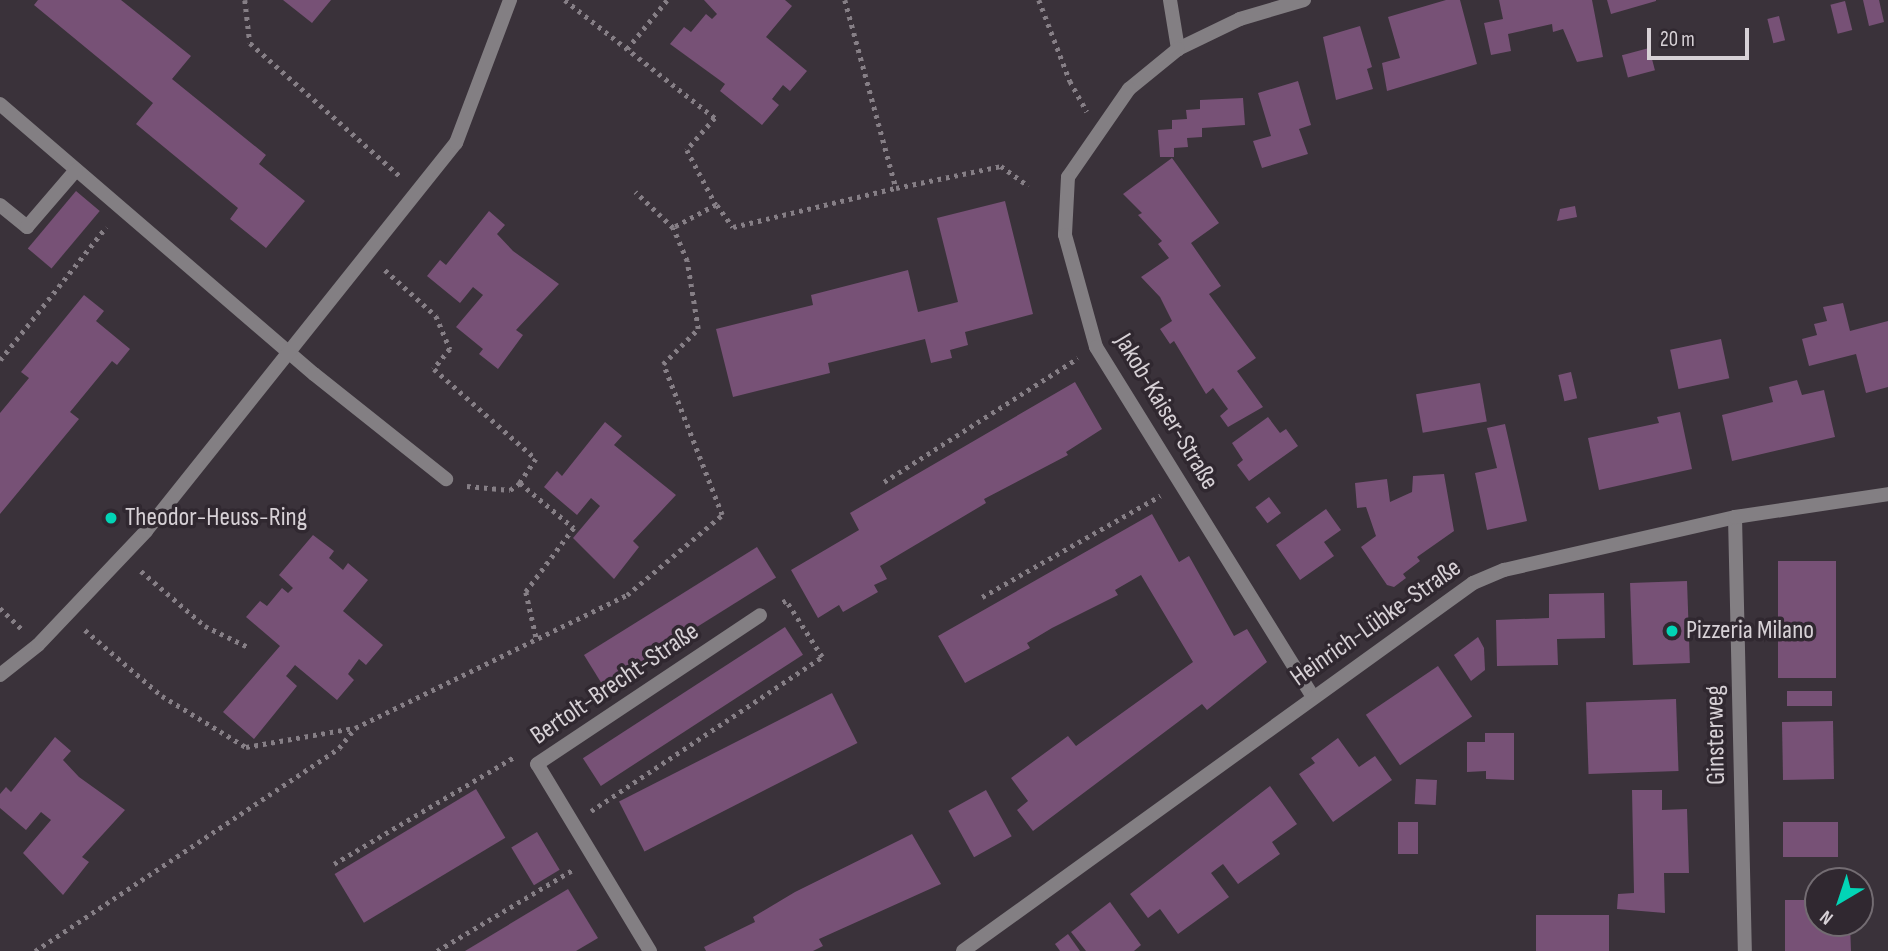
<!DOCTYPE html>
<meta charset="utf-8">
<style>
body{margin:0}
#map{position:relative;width:1888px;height:951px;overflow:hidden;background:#3a323a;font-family:"Sofia Sans Condensed",sans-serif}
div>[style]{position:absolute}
.building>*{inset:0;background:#775176;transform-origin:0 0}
.path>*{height:4.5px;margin-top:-2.25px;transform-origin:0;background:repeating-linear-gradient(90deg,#867f86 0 3.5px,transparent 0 8.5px)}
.lane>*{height:14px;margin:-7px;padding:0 7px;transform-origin:7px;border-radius:7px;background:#837f83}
.street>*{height:14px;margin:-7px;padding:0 7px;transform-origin:7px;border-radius:7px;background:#837f83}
.dots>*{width:19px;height:19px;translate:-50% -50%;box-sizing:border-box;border:4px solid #302830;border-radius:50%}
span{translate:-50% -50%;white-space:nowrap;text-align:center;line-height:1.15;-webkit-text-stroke:7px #302830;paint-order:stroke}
.street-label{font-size:26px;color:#d7d1d6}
.poi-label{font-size:26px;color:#d7d1d6}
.left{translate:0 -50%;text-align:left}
.north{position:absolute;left:1804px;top:867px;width:70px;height:70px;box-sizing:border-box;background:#302830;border:2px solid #736c72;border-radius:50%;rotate:219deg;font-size:19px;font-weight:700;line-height:28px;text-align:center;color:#d7d1d6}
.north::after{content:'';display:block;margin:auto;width:24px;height:32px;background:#02d5b6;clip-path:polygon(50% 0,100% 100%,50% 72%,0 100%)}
.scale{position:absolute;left:1647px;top:28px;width:102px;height:32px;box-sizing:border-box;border:4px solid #d7d1d6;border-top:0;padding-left:9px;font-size:21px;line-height:24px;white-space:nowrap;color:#d7d1d6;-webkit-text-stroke:5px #302830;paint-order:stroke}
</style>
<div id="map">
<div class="building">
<div style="clip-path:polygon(38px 0,121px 0,191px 56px,172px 79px,266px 155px,259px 164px,305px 201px,266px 248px,230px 219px,238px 208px,136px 124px,153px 103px,34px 5px)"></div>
<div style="clip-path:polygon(283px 0,331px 0,312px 23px)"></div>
<div style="clip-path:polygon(704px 0,785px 0,792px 6px,766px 37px,807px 71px,790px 91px,783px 85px,772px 99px,779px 105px,762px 125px,720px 91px,725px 84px,670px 44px,684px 27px,691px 32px,706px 14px,712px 19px,717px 14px)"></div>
<div style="clip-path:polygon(1446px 0,1460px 0,1477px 64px,1387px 91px,1382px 63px,1400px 58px,1388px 17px)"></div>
<div style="clip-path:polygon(1499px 0,1592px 0,1603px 57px,1577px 62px,1563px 29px,1553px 32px,1552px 24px,1508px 34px,1511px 51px,1491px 55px,1484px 23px,1503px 19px)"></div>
<div style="clip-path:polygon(1607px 0,1656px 0,1656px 1px,1611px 14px)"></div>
<div style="clip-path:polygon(1863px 0,1879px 0,1884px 22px,1869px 26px)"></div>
<div style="left:1845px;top:1px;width:30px;height:15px;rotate:76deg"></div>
<div style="left:1779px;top:16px;width:25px;height:12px;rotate:76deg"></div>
<div style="clip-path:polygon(1360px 26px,1372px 67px,1367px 69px,1373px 89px,1336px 100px,1323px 37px)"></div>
<div style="left:1649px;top:48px;width:23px;height:28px;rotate:75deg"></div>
<div style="clip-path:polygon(1298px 81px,1311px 125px,1299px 129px,1308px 154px,1262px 168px,1253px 141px,1271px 136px,1258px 93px)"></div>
<div style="clip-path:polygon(1243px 98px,1245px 125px,1202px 128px,1202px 137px,1187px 138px,1188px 147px,1174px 148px,1174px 157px,1160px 157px,1158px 130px,1172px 129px,1172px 120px,1187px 119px,1186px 110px,1200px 109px,1200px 100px)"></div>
<div style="clip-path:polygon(1172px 158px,1219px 223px,1191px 243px,1221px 286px,1209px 294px,1256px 358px,1237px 371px,1263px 407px,1228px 427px,1220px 416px,1228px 409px,1213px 388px,1206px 394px,1174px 341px,1170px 344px,1160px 329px,1172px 321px,1160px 297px,1141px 277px,1169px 258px,1158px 244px,1162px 241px,1138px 215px,1142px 213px,1123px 194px)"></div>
<div style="left:76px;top:191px;width:31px;height:75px;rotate:40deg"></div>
<div style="clip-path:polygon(1005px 201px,1033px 314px,965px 332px,968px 345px,950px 350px,952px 358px,931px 363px,925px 339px,828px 363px,830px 373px,733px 397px,716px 329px,813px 305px,811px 295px,908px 270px,918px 312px,958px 302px,937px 218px)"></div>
<div style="clip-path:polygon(1575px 206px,1577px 217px,1557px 221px,1560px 209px)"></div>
<div style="clip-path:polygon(489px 211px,505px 225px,497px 234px,513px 251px,559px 284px,516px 330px,523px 335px,498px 369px,479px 354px,483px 349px,456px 327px,483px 295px,473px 287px,460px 303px,427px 276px,440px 260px,446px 265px)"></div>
<div style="clip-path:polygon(84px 295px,104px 311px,96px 321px,130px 349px,117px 365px,112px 361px,70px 412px,79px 419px,0 514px,0 413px,29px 378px,21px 372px)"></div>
<div style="clip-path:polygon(1843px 303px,1850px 331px,1888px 321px,1888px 387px,1866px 393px,1856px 354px,1809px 366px,1802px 339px,1817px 335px,1814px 324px,1827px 321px,1823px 307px)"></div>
<div style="left:1721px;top:339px;width:40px;height:52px;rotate:78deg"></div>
<div style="left:1571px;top:372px;width:27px;height:13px;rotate:77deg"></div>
<div style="clip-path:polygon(1797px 380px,1802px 395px,1824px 390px,1835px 437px,1732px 461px,1722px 415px,1773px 402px,1769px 387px)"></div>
<div style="clip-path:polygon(1075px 382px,1102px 429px,1066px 452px,1068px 455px,984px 499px,986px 503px,880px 566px,887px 579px,874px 585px,878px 592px,843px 612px,839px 605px,818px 618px,791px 570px,859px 530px,850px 513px)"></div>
<div style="left:1480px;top:383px;width:39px;height:65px;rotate:80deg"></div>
<div style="clip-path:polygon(1680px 412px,1692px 469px,1599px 490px,1588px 438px,1659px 423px,1657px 417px)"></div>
<div style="clip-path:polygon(1268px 417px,1280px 433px,1286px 429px,1298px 446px,1249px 481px,1237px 465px,1243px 460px,1232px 443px)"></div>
<div style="clip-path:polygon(605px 422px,622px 436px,614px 445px,676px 495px,633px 541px,639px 547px,614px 579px,573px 538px,600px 506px,591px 498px,577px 515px,544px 487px,557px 471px,562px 476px)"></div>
<div style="clip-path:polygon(1505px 424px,1527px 521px,1487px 530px,1475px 473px,1497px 468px,1487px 428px)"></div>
<div style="clip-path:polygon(1444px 474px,1454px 531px,1417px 557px,1420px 561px,1403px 574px,1406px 578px,1394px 587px,1387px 585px,1361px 547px,1376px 536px,1366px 507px,1357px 508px,1355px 483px,1387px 479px,1390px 502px,1412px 492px,1413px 476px)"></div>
<div style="left:1269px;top:497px;width:20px;height:17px;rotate:53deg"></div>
<div style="clip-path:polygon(1326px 509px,1341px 530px,1324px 542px,1334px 556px,1300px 580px,1276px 545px)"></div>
<div style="clip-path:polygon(1152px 514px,1179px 562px,1189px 556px,1234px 636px,1247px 629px,1267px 662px,1207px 710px,1202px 704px,1033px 831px,1017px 810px,1028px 801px,1011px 778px,1068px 736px,1076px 746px,1193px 662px,1141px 575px,1115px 590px,1118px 595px,1052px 628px,1027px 643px,1030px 648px,965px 683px,938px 636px)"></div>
<div style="clip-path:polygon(313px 535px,334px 551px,329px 558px,343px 570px,348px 563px,368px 580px,343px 611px,383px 645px,366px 665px,359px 659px,348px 674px,354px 680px,337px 700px,295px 665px,286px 676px,297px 686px,254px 739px,223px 712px,280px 646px,246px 617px,260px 601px,267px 606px,282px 588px,288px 593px,293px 588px,279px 575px)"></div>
<div style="left:757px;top:547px;width:36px;height:204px;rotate:58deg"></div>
<div style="left:1778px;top:561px;width:58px;height:117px"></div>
<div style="left:1687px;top:581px;width:82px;height:57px;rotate:88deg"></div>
<div style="clip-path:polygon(1604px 593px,1605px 638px,1557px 639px,1558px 665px,1497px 666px,1496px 620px,1549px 618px,1549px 594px)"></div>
<div style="left:785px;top:627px;width:33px;height:241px;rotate:57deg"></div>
<div style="clip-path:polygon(1478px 637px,1484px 648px,1485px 670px,1471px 681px,1454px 655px)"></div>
<div style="left:1438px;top:666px;width:61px;height:87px;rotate:56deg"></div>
<div style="left:1832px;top:691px;width:15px;height:45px;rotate:90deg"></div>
<div style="left:832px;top:693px;width:56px;height:239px;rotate:63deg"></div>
<div style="left:1676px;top:699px;width:72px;height:90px;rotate:88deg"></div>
<div style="left:1833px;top:721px;width:58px;height:51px;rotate:89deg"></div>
<div style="clip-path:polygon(1485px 733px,1514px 733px,1514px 780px,1486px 779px,1486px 771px,1467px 772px,1467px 742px,1485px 742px)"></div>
<div style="clip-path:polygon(55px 737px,71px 751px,63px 760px,79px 777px,125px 810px,82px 857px,89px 862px,63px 895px,23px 853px,51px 820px,41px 812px,26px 830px,0 808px,0 794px,6px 787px,11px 792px)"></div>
<div style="clip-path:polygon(1338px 738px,1359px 767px,1375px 756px,1392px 780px,1333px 822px,1299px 774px,1315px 763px,1311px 758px)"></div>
<div style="left:1416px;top:779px;width:21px;height:25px;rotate:3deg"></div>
<div style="clip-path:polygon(1270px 786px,1297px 824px,1272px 842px,1280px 854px,1238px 884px,1223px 864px,1211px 873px,1229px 897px,1178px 934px,1160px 909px,1148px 918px,1130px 894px)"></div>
<div style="left:476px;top:789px;width:57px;height:165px;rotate:59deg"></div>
<div style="left:986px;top:790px;width:53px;height:43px;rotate:61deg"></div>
<div style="clip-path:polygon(1632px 790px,1662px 790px,1662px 810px,1687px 809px,1689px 873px,1664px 873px,1665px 913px,1617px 909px,1618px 894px,1634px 893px)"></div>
<div style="left:1398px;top:822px;width:20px;height:32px"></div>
<div style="left:1838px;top:822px;width:35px;height:55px;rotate:90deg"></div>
<div style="left:537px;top:832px;width:44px;height:30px;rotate:59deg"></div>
<div style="clip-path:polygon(912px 834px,941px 884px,819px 939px,823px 946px,813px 951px,706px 951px,704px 947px,755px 922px,753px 917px,795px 892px)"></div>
<div style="clip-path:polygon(568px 889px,598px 938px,576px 951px,465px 951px)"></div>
<div style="clip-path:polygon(1785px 900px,1818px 900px,1818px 923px,1850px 923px,1851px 951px,1785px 951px)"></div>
<div style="clip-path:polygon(1110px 902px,1141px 945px,1134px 951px,1086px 951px,1071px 932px)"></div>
<div style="left:1609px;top:915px;width:36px;height:73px;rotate:90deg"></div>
<div style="clip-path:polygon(1068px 934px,1080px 951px,1060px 951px,1055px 944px)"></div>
</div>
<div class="path">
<div style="left:245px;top:0;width:43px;rotate:83.4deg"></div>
<div style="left:250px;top:43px;width:200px;rotate:41.6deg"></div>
<div style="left:565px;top:0;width:191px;rotate:38.2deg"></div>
<div style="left:715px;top:118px;width:43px;rotate:131.2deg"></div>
<div style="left:687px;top:150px;width:62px;rotate:62.2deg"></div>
<div style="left:716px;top:205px;width:49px;rotate:151.9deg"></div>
<div style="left:845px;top:0;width:195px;rotate:74.8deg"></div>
<div style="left:896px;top:188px;width:107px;rotate:-11.8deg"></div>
<div style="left:1001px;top:166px;width:34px;rotate:36deg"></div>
<div style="left:1039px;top:0;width:87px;rotate:69.1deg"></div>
<div style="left:1070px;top:81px;width:35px;rotate:61deg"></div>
<div style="left:627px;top:49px;width:63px;rotate:-50.8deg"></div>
<div style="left:717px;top:205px;width:27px;rotate:54deg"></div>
<div style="left:733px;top:227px;width:168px;rotate:-13.5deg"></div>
<div style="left:385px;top:270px;width:69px;rotate:42deg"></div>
<div style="left:436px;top:316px;width:36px;rotate:67deg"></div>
<div style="left:450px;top:349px;width:26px;rotate:129deg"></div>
<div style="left:434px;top:369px;width:136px;rotate:41.4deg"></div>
<div style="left:536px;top:459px;width:29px;rotate:124deg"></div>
<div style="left:520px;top:483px;width:70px;rotate:39.8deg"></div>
<div style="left:574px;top:528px;width:80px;rotate:126.9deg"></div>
<div style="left:526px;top:592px;width:50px;rotate:77.3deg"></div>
<div style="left:0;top:360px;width:170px;rotate:-51.4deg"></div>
<div style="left:884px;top:482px;width:230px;rotate:-32.6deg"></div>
<div style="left:467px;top:486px;width:43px;rotate:5.3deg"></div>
<div style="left:510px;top:490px;width:12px;rotate:-35deg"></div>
<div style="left:141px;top:571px;width:84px;rotate:40.7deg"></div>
<div style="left:205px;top:626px;width:48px;rotate:26deg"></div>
<div style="left:982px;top:597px;width:205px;rotate:-29.6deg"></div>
<div style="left:0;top:608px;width:30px;rotate:44deg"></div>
<div style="left:85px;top:630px;width:101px;rotate:40.6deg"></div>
<div style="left:162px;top:696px;width:98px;rotate:31.3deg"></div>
<div style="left:246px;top:747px;width:110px;rotate:-10deg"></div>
<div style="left:591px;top:811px;width:278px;rotate:-33.7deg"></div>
<div style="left:822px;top:657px;width:67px;rotate:-122.7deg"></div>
<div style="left:786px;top:601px;width:8px;rotate:150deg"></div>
<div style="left:334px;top:864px;width:209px;rotate:-30.7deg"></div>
<div style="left:35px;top:951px;width:366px;rotate:-33.7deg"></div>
<div style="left:339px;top:748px;width:26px;rotate:-51deg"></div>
<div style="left:355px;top:728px;width:303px;rotate:-26.1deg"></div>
<div style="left:627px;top:595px;width:124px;rotate:-40.1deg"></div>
<div style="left:722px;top:515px;width:162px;rotate:-111.3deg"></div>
<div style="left:663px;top:364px;width:49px;rotate:-45deg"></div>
<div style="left:698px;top:329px;width:69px;rotate:-99.2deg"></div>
<div style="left:687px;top:261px;width:36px;rotate:-113deg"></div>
<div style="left:673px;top:228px;width:52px;rotate:-136.5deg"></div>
<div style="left:437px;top:951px;width:160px;rotate:-30.9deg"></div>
</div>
<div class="lane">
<div style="left:0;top:104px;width:414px;rotate:40.7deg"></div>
<div style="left:314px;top:374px;width:169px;rotate:38.5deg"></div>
<div style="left:0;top:205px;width:35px;rotate:39deg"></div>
<div style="left:27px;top:227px;width:75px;rotate:-49.3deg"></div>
</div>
<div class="street">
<div style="left:1170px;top:0;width:50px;rotate:80.7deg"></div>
<div style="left:1304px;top:0;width:67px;rotate:163.5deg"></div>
<div style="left:1240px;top:19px;width:69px;rotate:154.2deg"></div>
<div style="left:1178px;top:49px;width:63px;rotate:140.8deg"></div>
<div style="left:1129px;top:89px;width:107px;rotate:124.7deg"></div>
<div style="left:1068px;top:177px;width:58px;rotate:93deg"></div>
<div style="left:1065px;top:235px;width:116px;rotate:74.5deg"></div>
<div style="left:1096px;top:347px;width:410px;rotate:58.2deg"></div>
<div style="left:1735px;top:517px;width:434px;rotate:88.7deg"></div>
<div style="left:0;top:675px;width:48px;rotate:-38.3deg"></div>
<div style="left:38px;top:645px;width:157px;rotate:-46.5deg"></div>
<div style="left:146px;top:531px;width:497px;rotate:-51.4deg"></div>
<div style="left:456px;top:143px;width:153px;rotate:-69.3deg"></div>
<div style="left:650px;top:951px;width:218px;rotate:-121.1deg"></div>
<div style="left:537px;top:764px;width:268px;rotate:-33.7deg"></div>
<div style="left:963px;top:951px;width:629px;rotate:-35.81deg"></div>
<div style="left:1473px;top:583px;width:34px;rotate:-23deg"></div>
<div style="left:1504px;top:570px;width:237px;rotate:-12.9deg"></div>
<div style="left:1735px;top:517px;width:155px;rotate:-8.5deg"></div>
</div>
<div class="dots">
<div style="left:111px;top:518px;background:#02d5b6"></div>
<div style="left:1672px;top:631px;background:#02d5b6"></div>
</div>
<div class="street-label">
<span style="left:1166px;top:412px;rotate:59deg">Jakob-Kaiser-Straße</span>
<span style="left:1376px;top:623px;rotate:-35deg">Heinrich-Lübke-Straße</span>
<span style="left:615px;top:684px;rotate:-34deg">Bertolt-Brecht-Straße</span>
<span style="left:1716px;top:735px;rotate:-91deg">Ginsterweg</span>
</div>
<div class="poi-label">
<span class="left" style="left:125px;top:518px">Theodor-Heuss-Ring</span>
<span class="left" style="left:1686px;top:631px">Pizzeria Milano</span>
</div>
<div class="north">N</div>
<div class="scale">20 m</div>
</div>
